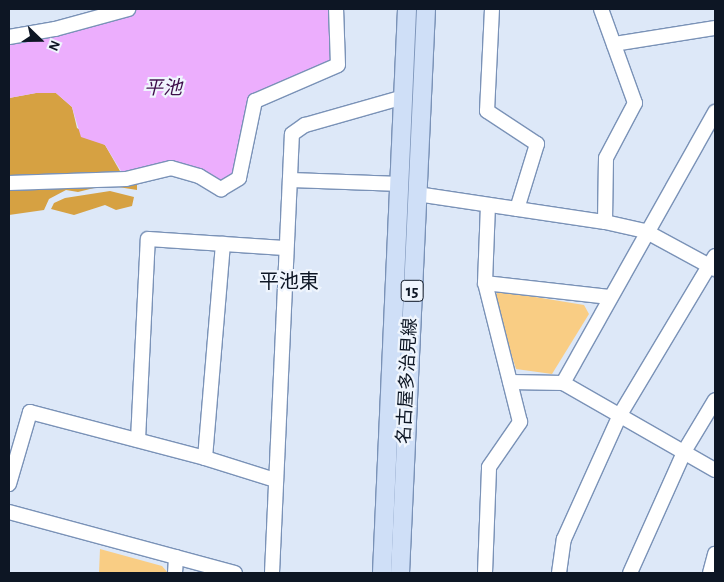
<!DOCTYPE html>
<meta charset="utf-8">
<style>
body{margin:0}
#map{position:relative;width:724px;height:582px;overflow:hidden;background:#dde8f8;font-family:"Alegreya Sans","Noto Sans JP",sans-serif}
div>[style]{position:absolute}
.green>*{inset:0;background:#f9cd84}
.forest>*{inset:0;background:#d6a142}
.water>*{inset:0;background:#ecaefd}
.roads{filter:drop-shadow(1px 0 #7a92b7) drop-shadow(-1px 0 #7a92b7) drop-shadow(0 1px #7a92b7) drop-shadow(0 -1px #7a92b7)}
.minor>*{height:14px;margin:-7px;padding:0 7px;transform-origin:7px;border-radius:7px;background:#fff}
.major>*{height:18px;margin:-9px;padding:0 9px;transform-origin:9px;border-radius:9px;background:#cfdff7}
span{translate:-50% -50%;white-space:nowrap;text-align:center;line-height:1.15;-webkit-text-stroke:4.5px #eff5fd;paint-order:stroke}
.shield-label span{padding:1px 4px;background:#eff5fd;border:1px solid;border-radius:4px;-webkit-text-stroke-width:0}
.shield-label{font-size:16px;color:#0d1624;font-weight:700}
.street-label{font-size:18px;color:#0d1624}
.water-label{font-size:19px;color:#3f0e4b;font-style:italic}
.quarter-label{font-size:20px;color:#0d1624}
.frame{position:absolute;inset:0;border:10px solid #0d1624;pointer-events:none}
.north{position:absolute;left:15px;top:15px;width:50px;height:50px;-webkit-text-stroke:4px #eff5fd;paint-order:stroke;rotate:112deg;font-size:14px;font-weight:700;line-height:20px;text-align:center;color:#0d1624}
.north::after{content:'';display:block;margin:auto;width:18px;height:22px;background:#0d1624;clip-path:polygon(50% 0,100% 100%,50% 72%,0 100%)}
</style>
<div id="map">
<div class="green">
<div style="clip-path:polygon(499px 291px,584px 305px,589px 314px,552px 374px,516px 369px,493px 297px)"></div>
<div style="clip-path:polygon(100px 549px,162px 566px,168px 573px,99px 573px)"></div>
</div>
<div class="forest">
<div style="clip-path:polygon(36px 93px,56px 93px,72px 107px,77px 128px,105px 145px,128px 185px,137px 184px,137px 190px,106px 185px,78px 192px,66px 190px,49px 199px,44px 210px,9px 215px,9px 98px)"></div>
<div style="clip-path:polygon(110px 191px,134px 197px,132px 206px,116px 210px,105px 205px,74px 215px,51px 209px,54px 203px,65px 198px)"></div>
</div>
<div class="water">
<div style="clip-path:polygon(128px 9px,336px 9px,338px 65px,255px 101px,239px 178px,221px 189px,171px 168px,126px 179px,105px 145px,81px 137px,72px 107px,56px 93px,36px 93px,9px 98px,9px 37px)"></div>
</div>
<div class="roads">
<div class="minor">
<div style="left:492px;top:9px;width:102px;rotate:92.8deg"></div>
<div style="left:487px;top:111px;width:60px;rotate:33.4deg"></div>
<div style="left:537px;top:144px;width:68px;rotate:107.1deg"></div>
<div style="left:601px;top:9px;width:100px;rotate:70.1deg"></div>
<div style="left:635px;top:103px;width:62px;rotate:117.8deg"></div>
<div style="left:606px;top:158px;width:64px;rotate:90.9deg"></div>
<div style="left:9px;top:37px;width:47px;rotate:-9.9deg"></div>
<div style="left:55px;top:29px;width:76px;rotate:-15.3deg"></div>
<div style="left:614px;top:44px;width:102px;rotate:-9deg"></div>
<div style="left:291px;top:180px;width:110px;rotate:2.1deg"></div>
<div style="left:9px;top:183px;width:117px;rotate:-2deg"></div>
<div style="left:126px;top:179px;width:46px;rotate:-13.7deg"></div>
<div style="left:171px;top:168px;width:29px;rotate:16deg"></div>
<div style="left:199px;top:176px;width:26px;rotate:31deg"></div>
<div style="left:221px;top:189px;width:21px;rotate:-31deg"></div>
<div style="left:239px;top:178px;width:79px;rotate:-78.3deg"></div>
<div style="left:255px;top:101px;width:90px;rotate:-23.4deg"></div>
<div style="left:338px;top:65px;width:56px;rotate:-92deg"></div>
<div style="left:417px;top:194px;width:190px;rotate:8.5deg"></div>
<div style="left:605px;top:222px;width:41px;rotate:12.7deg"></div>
<div style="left:645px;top:231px;width:80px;rotate:28.5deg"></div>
<div style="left:485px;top:283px;width:125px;rotate:6.4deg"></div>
<div style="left:510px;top:382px;width:53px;rotate:1.1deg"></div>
<div style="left:563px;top:383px;width:175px;rotate:29.8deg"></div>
<div style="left:563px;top:383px;width:311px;rotate:-60.7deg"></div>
<div style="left:138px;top:440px;width:201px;rotate:-87.2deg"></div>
<div style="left:148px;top:239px;width:137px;rotate:3.8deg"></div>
<div style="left:205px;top:458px;width:215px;rotate:-85.2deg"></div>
<div style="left:9px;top:484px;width:75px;rotate:-73.7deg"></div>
<div style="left:30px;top:412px;width:181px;rotate:14.7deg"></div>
<div style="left:205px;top:458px;width:73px;rotate:17.4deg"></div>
<div style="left:9px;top:512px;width:234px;rotate:15.1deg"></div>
<div style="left:175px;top:573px;width:16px;rotate:-86deg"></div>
<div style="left:272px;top:573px;width:439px;rotate:-87.4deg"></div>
<div style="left:292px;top:134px;width:16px;rotate:-35deg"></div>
<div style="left:305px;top:125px;width:103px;rotate:-15.8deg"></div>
<div style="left:485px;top:573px;width:106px;rotate:-87.8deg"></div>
<div style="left:489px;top:467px;width:55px;rotate:-55.4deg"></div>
<div style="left:520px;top:422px;width:143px;rotate:-104.1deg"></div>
<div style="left:485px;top:283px;width:77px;rotate:-87.8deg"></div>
<div style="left:559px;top:573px;width:34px;rotate:-82deg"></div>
<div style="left:564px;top:539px;width:138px;rotate:-65.7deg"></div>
<div style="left:621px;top:413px;width:183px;rotate:-59.1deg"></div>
<div style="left:630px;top:573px;width:135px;rotate:-65.9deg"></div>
<div style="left:685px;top:450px;width:58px;rotate:-59deg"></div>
<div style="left:710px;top:573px;width:20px;rotate:-75deg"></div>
</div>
<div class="major">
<div style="left:382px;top:573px;width:565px;rotate:-87.46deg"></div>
<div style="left:400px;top:573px;width:565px;rotate:-87.36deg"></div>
</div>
</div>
<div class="shield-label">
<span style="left:412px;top:291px">15</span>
</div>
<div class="street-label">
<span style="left:408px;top:381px;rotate:-87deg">名古屋多治見線</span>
</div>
<div class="water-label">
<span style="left:163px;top:89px">平池</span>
</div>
<div class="quarter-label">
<span style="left:289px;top:282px">平池東</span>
</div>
<div class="frame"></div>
<div class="north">N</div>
</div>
